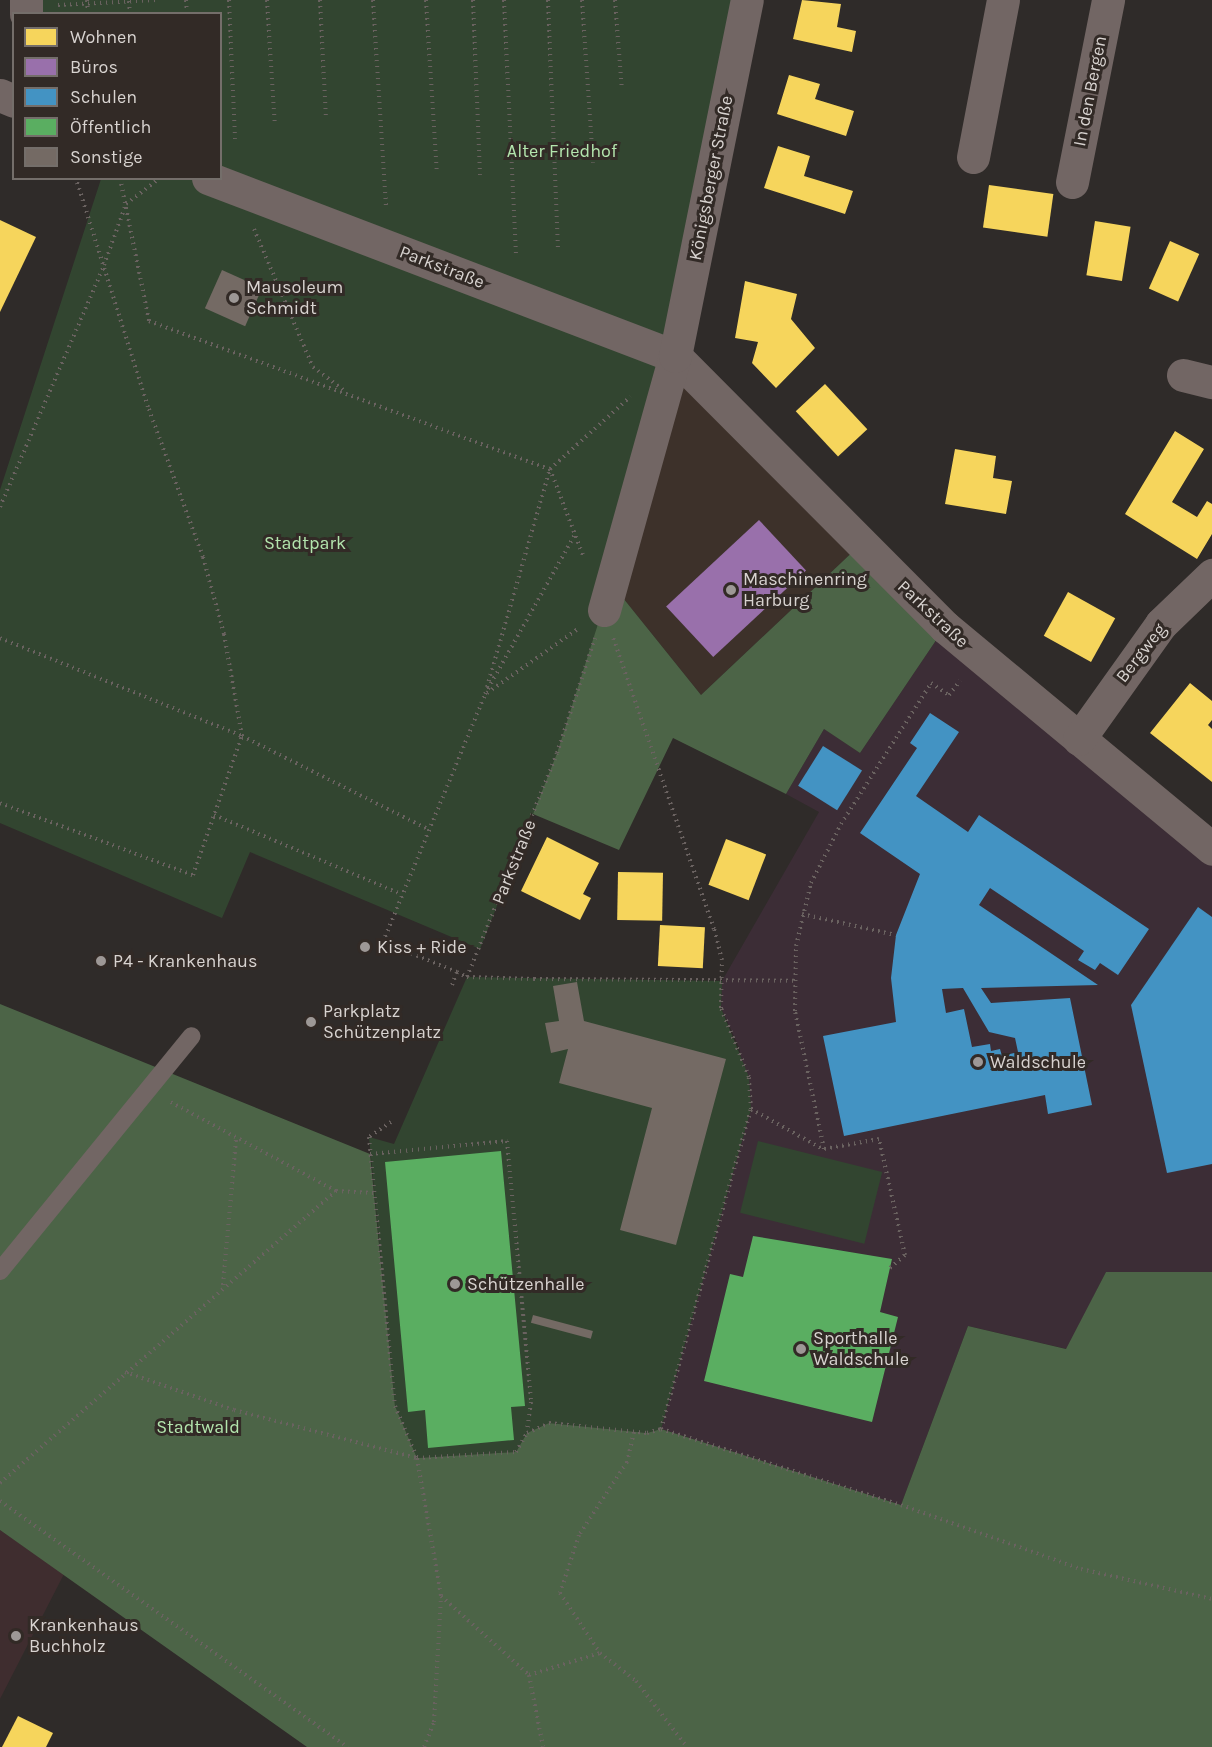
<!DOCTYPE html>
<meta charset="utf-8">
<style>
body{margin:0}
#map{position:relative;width:1212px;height:1747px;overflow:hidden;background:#2f2b29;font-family:Karla,sans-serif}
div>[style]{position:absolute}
.built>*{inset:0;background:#3d312a}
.education>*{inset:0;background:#3c2d36}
.medical>*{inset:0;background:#3f2d2f}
.green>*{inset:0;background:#324530;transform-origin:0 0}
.forest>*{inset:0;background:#4c6447}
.homes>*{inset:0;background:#f6d55c;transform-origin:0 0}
.offices>*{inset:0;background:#9970ab;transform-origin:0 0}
.schools>*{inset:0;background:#4393c3;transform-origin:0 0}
.public>*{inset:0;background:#5aae61}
.building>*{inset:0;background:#746a64;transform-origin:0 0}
.path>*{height:4px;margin-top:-2px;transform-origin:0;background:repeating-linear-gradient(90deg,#6a6260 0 1.5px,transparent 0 6px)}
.service>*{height:18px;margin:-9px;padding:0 9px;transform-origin:9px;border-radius:9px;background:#726664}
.minor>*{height:33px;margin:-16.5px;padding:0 16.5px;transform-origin:16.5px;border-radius:16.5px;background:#726664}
.dots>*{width:16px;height:16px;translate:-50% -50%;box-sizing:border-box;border:3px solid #322a26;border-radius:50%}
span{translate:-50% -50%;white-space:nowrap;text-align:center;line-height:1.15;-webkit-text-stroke:6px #322a26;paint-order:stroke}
.street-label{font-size:18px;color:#d8d3d0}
.park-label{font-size:18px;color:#b3e5ad}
.poi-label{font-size:18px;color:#d8d3d0}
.left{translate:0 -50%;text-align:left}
.legend{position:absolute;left:12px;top:12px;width:210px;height:168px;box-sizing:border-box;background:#322a26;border:2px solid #746e6a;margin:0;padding:8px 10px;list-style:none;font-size:18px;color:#d8d3d0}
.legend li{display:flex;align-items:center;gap:12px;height:30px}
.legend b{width:30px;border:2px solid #746e6a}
</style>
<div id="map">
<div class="built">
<div style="clip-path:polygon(675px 356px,861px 544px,701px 695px,611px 583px)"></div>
</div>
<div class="education">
<div style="clip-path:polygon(945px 627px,1212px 849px,1212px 1272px,1106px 1272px,1067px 1349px,968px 1326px,901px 1505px,661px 1429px,751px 1109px,739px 1047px,721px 1008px,722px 981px,819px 812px,786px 794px,824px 729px,860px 753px)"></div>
</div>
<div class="medical">
<div style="clip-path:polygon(0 1530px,64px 1574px,0 1699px)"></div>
</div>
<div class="green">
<div style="clip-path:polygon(26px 0,747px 0,604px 610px,557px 753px,480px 949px,250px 852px,222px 918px,0 823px,0 490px,101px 179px,220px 178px,220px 14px,26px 13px)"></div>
<div style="clip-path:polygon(467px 977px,722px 981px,721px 1008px,749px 1077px,751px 1109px,661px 1429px,647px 1433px,549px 1423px,527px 1433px,516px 1452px,417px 1458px,395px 1406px,369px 1137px,394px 1144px)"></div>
<div style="left:758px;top:1141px;width:128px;height:74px;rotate:14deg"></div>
</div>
<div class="forest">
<div style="clip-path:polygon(861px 544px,945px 627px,860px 753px,824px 729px,786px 794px,673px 738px,619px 850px,533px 814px,557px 753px,611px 583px,701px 695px)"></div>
<div style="clip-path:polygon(0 1004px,370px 1154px,395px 1406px,417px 1458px,516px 1452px,527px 1433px,549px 1423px,647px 1433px,661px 1429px,901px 1505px,968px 1326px,1066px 1349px,1106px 1272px,1212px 1272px,1212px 1747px,307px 1747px,0 1530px)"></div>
</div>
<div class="homes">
<div style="clip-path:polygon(802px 0,841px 4px,837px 27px,856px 31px,852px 52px,793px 39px)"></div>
<div style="clip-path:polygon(789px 75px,820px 84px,815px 99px,854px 111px,846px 136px,777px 114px)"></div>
<div style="clip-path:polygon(778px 146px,810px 156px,804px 176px,853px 191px,845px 214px,764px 188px)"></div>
<div style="left:989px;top:185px;width:65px;height:43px;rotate:8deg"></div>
<div style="clip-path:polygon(0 220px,36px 237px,0 312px)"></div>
<div style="left:1095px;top:221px;width:36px;height:55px;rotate:9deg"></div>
<div style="left:1170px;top:241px;width:32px;height:52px;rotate:24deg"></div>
<div style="clip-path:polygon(745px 281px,797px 294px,791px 319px,815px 348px,776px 388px,752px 363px,758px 342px,735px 338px)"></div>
<div style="left:825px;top:384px;width:62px;height:40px;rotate:47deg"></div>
<div style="clip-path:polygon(1175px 431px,1204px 449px,1172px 502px,1197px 517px,1207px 501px,1212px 504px,1212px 534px,1197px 559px,1125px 514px)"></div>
<div style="clip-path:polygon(955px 449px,996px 456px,993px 478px,1012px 481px,1006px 514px,945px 504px)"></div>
<div style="left:1068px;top:592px;width:54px;height:50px;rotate:29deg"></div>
<div style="clip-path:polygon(1190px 683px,1212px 701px,1212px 720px,1208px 725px,1212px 729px,1212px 782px,1150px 733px)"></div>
<div style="clip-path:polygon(547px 837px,599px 863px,583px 894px,591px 898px,580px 920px,521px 891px)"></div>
<div style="left:726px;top:839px;width:43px;height:49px;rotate:21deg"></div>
<div style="left:618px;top:872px;width:45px;height:48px;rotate:1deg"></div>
<div style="left:660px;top:925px;width:45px;height:41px;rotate:3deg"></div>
<div style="clip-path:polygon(18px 1716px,53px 1733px,46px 1747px,2px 1747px)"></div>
</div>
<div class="offices">
<div style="left:759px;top:520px;width:69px;height:127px;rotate:47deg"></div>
</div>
<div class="schools">
<div style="clip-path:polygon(evenodd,930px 713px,959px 732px,916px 796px,968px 832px,979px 815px,1149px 929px,1118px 975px,1100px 963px,1095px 970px,1078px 960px,1084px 951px,990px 888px,979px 905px,1098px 985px,981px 988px,991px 1003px,1070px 998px,1092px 1105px,1048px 1114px,1045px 1095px,844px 1136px,823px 1036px,896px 1022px,891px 978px,896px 935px,920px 874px,860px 833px,917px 748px,910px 743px,930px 713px,963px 988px,989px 1032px,1015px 1038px,1018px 1052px,1002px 1056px,1000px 1049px,991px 1051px,990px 1044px,972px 1047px,964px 1009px,946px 1013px,942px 989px,963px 988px)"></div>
<div style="left:823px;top:746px;width:46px;height:47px;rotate:32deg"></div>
<div style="clip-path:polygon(1198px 907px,1212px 917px,1212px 1164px,1167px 1173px,1131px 1005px)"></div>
</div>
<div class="public">
<div style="clip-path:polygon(501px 1151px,525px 1406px,511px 1407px,514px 1440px,428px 1448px,425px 1410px,408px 1412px,385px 1162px)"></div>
<div style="clip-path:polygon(753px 1236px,892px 1259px,880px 1312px,898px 1317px,872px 1422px,704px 1381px,730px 1274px,743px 1277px)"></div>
</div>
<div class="building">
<div style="left:222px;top:270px;width:44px;height:42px;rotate:24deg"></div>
<div style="clip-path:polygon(577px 982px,584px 1021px,726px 1059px,676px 1245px,620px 1230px,652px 1108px,559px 1083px,568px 1049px,551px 1053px,545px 1023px,559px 1021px,553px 986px)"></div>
<div style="left:533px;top:1315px;width:62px;height:8px;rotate:15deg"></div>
</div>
<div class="path">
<div style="left:87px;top:0;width:14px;rotate:86deg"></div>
<div style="left:186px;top:0;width:14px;rotate:86deg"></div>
<div style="left:229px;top:0;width:139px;rotate:87.5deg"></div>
<div style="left:267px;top:0;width:126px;rotate:86.4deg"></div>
<div style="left:320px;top:0;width:117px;rotate:87.1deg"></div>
<div style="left:373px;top:0;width:206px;rotate:86.4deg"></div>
<div style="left:426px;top:0;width:173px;rotate:86.4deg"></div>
<div style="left:473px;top:0;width:175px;rotate:87.7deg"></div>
<div style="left:504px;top:0;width:254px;rotate:87.3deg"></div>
<div style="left:548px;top:0;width:249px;rotate:87.7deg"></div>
<div style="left:582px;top:0;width:163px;rotate:86.1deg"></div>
<div style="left:615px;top:0;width:90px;rotate:85.6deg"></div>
<div style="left:129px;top:1px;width:13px;rotate:86deg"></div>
<div style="left:58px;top:5px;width:98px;rotate:-2.9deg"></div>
<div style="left:120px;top:178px;width:146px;rotate:78.5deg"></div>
<div style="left:149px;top:321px;width:427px;rotate:20.3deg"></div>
<div style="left:550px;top:469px;width:95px;rotate:69.1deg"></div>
<div style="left:254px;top:229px;width:150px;rotate:66.9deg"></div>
<div style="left:313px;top:367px;width:40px;rotate:37deg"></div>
<div style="left:0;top:507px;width:263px;rotate:-66.7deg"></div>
<div style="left:104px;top:265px;width:65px;rotate:-70.2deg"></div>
<div style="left:126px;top:204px;width:43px;rotate:-37.4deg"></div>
<div style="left:0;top:638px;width:261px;rotate:22deg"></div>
<div style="left:242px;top:736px;width:206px;rotate:26.6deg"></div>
<div style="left:487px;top:687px;width:227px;rotate:-73.9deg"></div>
<div style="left:550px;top:469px;width:108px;rotate:-42deg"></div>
<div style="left:487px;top:693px;width:113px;rotate:-35.2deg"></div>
<div style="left:0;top:803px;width:206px;rotate:20.5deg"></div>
<div style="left:193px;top:875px;width:147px;rotate:-70.6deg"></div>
<div style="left:242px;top:736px;width:104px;rotate:-100deg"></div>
<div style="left:224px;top:634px;width:80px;rotate:-105.3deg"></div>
<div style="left:203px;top:557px;width:160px;rotate:-110.1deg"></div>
<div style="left:148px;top:407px;width:240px;rotate:-107.5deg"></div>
<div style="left:214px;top:815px;width:203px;rotate:22.9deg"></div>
<div style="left:802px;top:914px;width:96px;rotate:12.6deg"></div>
<div style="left:457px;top:972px;width:11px;rotate:27deg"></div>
<div style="left:467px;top:977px;width:67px;rotate:1.7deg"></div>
<div style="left:534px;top:979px;width:261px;rotate:0.4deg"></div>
<div style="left:467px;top:977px;width:241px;rotate:-68.1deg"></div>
<div style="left:557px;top:753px;width:121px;rotate:-71.7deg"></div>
<div style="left:452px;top:985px;width:14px;rotate:-69deg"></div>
<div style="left:457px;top:972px;width:80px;rotate:-157.9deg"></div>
<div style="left:383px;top:942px;width:268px;rotate:-67.6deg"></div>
<div style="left:485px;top:694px;width:184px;rotate:-60.6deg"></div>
<div style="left:751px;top:1109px;width:82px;rotate:29.1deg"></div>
<div style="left:391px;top:1122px;width:27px;rotate:146deg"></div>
<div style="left:369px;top:1137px;width:270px;rotate:84.5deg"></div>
<div style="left:395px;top:1406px;width:56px;rotate:67.1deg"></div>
<div style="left:417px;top:1458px;width:140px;rotate:80.1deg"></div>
<div style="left:441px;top:1596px;width:118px;rotate:41.9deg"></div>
<div style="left:529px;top:1675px;width:73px;rotate:79deg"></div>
<div style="left:370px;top:1154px;width:138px;rotate:-5.4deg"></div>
<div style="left:507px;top:1141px;width:262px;rotate:84.7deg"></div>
<div style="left:531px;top:1402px;width:30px;rotate:98deg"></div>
<div style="left:336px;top:1191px;width:38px;rotate:3deg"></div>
<div style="left:890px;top:1268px;width:20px;rotate:-41deg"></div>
<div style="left:905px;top:1255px;width:119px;rotate:-102.6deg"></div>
<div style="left:879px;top:1139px;width:56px;rotate:169.7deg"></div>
<div style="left:824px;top:1149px;width:141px;rotate:-101.9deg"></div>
<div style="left:795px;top:1011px;width:65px;rotate:-89.1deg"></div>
<div style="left:796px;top:946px;width:65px;rotate:-76.6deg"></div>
<div style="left:811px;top:883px;width:66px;rotate:-63deg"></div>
<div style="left:841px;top:824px;width:167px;rotate:-57.4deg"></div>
<div style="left:931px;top:683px;width:22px;rotate:34deg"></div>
<div style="left:949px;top:695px;width:18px;rotate:-52deg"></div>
<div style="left:223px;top:1285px;width:148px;rotate:-84.9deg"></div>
<div style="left:125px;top:1372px;width:115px;rotate:19.2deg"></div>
<div style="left:234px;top:1410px;width:189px;rotate:14.7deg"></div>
<div style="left:417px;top:1458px;width:99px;rotate:-3.5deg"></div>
<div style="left:516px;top:1452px;width:22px;rotate:-60deg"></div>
<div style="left:527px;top:1433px;width:24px;rotate:-24deg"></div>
<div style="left:549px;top:1423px;width:99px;rotate:5.8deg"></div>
<div style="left:647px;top:1433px;width:15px;rotate:-16deg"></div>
<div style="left:661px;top:1429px;width:332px;rotate:-74.3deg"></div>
<div style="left:751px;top:1109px;width:32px;rotate:-94deg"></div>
<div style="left:749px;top:1077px;width:74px;rotate:-112.1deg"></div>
<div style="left:721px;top:1008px;width:48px;rotate:-88.8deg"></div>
<div style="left:722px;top:960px;width:32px;rotate:-104deg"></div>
<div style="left:714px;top:929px;width:308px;rotate:-109.1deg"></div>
<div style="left:661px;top:1429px;width:252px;rotate:17.6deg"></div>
<div style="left:901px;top:1505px;width:191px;rotate:19.6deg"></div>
<div style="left:1081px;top:1569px;width:134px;rotate:12.9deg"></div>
<div style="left:634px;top:1432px;width:31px;rotate:103deg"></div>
<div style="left:627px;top:1462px;width:87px;rotate:123.3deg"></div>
<div style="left:579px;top:1535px;width:61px;rotate:108.1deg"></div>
<div style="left:560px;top:1593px;width:72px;rotate:56.3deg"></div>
<div style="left:600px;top:1653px;width:46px;rotate:37.9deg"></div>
<div style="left:636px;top:1681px;width:83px;rotate:52.3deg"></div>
<div style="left:0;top:1483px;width:445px;rotate:-41deg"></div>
<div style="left:336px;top:1191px;width:190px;rotate:-151.7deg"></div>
<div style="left:0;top:1501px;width:426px;rotate:35.3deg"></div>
<div style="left:529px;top:1675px;width:74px;rotate:-17.2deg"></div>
<div style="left:424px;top:1747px;width:27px;rotate:-68deg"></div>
<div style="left:434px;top:1722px;width:125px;rotate:-86.8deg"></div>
</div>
<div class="service">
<div style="left:0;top:1271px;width:303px;rotate:-50.8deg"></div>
</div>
<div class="minor">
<div style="left:26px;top:0;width:14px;rotate:90deg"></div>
<div style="left:0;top:95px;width:15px;rotate:23deg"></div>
<div style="left:973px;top:157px;width:160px;rotate:-79.2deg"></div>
<div style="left:208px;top:178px;width:500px;rotate:20.9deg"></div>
<div style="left:675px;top:356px;width:383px;rotate:45.1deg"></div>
<div style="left:945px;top:627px;width:347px;rotate:39.7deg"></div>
<div style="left:1072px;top:182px;width:186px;rotate:-78.8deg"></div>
<div style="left:1183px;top:375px;width:30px;rotate:14deg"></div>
<div style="left:604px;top:610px;width:264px;rotate:-74.4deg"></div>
<div style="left:675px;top:356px;width:363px;rotate:-78.6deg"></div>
<div style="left:1079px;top:739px;width:141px;rotate:-54.5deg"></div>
<div style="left:1161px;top:624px;width:71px;rotate:-43.9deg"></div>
</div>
<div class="dots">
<div style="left:234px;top:298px;background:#9d9896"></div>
<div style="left:731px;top:590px;background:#9d9896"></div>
<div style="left:365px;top:947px;background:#9d9896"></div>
<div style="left:101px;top:961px;background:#9d9896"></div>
<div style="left:311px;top:1022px;background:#9d9896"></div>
<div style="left:978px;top:1062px;background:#9d9896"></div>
<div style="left:455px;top:1284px;background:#9d9896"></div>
<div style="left:801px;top:1349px;background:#9d9896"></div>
<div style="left:16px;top:1636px;background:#9d9896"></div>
</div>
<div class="street-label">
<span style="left:1090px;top:91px;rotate:-79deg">In den Bergen</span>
<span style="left:711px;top:178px;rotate:-79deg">Königsberger Straße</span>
<span style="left:442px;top:267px;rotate:21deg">Parkstraße</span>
<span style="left:933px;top:614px;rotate:43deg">Parkstraße</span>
<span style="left:1141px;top:653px;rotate:-52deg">Bergweg</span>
<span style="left:514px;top:862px;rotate:-68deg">Parkstraße</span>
</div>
<div class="park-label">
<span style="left:562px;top:151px">Alter Friedhof</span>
<span style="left:305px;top:543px">Stadtpark</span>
<span style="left:198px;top:1427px">Stadtwald</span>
</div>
<div class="poi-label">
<span class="left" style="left:246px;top:298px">Mausoleum<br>Schmidt</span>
<span class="left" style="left:743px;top:590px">Maschinenring<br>Harburg</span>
<span class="left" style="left:377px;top:947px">Kiss + Ride</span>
<span class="left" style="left:113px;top:961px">P4 - Krankenhaus</span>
<span class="left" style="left:323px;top:1022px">Parkplatz<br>Schützenplatz</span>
<span class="left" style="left:990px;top:1062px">Waldschule</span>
<span class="left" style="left:467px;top:1284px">Schützenhalle</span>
<span class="left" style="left:813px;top:1349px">Sporthalle<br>Waldschule</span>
<span class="left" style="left:29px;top:1636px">Krankenhaus<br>Buchholz</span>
</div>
<ul class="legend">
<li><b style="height:16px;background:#f6d55c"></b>Wohnen</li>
<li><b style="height:16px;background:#9970ab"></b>Büros</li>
<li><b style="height:16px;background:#4393c3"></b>Schulen</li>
<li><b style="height:16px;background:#5aae61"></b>Öffentlich</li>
<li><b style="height:16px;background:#746a64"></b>Sonstige</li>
</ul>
</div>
